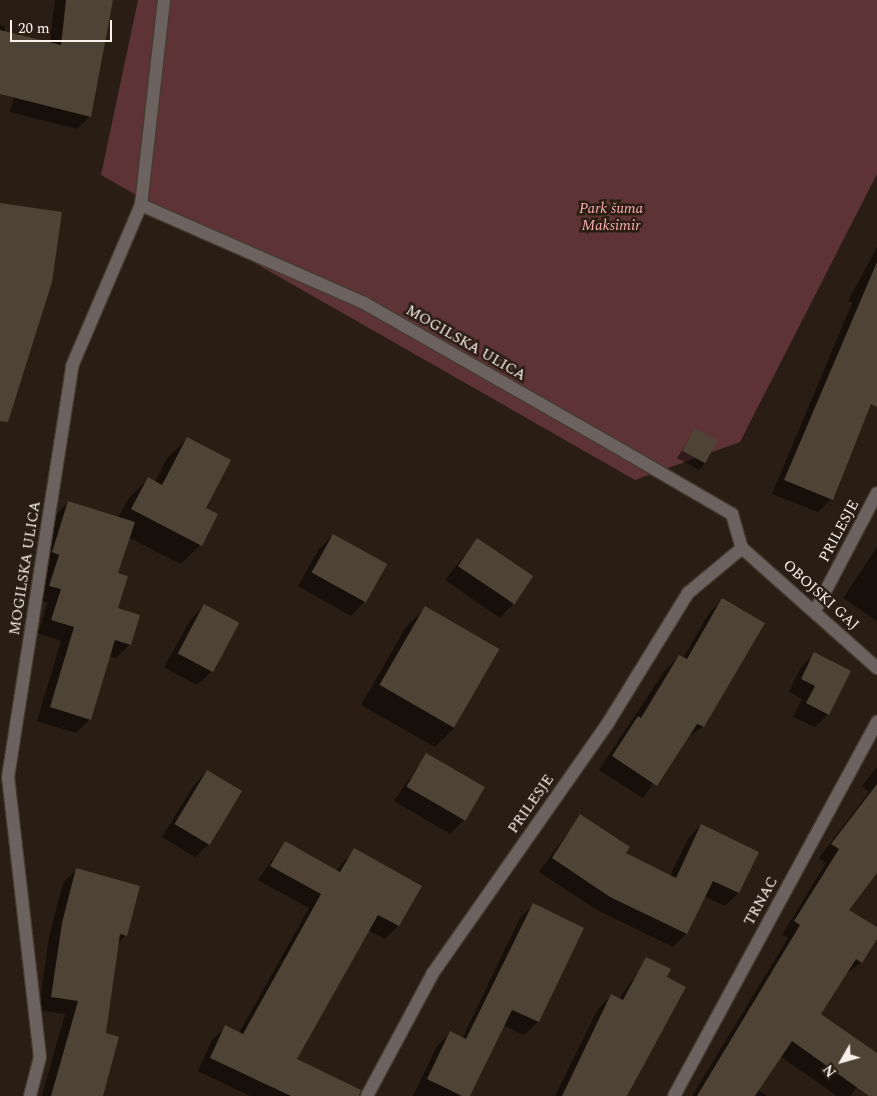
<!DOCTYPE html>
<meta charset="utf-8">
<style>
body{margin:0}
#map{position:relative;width:877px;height:1096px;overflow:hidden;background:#2a1d13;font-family:Spectral,serif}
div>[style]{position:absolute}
.green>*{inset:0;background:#5d3335}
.shadow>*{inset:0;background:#0007}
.building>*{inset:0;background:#4e4335;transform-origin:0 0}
.roads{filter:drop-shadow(1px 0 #473b31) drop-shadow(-1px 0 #473b31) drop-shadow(0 1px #473b31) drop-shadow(0 -1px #473b31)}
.minor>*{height:12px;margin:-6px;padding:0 6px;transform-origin:6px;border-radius:6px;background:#6c6360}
span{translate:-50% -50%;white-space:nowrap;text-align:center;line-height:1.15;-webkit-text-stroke:5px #2a1d13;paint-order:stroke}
.park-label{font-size:15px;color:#fdafb1;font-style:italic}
.street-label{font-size:15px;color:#faf0ea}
.north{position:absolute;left:817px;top:1036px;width:50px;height:50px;-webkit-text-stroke:4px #2a1d13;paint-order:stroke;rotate:232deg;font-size:14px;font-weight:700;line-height:20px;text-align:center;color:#faf0ea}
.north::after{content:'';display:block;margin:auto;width:18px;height:22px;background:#faf0ea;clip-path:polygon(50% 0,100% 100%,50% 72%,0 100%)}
.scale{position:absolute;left:10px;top:20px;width:102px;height:22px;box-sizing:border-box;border:2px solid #faf0ea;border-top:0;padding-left:6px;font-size:15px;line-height:18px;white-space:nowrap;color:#faf0ea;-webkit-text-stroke:4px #2a1d13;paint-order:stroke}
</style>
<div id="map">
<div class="green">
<div style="clip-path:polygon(138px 0,877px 0,877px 174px,740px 442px,635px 480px,101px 175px)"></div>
</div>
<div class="shadow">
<div style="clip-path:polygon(55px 0,112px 0,90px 116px,77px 129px,10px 112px,19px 78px,0 74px,0 25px,5px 26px,4px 32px,50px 44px)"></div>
<div style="clip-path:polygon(877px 247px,877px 389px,831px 499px,818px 512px,772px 494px,852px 303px,848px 301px)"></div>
<div style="clip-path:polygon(695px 430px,705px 463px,699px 470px,677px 458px)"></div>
<div style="clip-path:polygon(187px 439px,204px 509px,200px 545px,181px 564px,128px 537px,116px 574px,116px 609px,139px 615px,129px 645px,116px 658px,109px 656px,90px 719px,76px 733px,37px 721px,61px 641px,38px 633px,48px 603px,37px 599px,55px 516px,68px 502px,118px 518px,129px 498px,148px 479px,155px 482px,167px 458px)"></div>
<div style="clip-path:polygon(333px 535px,364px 602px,351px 616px,298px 586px,319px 549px)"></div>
<div style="clip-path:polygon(478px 539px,513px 604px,500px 618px,445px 580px)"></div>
<div style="clip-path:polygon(877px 547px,877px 621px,843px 598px)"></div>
<div style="clip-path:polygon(722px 600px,763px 623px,703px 727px,686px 738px,643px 798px,599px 770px,665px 670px,679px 656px,683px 658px,709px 613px)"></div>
<div style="clip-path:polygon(204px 606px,237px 624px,211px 672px,197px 685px,164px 667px,191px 619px)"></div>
<div style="clip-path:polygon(426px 607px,498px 649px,454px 728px,435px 747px,361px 705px,406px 627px)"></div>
<div style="clip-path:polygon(815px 654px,828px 714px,815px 727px,793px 717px,802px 699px,789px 692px,801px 667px)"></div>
<div style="clip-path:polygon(426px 755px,464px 820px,450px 834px,394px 801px)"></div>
<div style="clip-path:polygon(877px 767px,877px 871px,847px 910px,877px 929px,877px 937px,862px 962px,845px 974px,820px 1015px,877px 1054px,877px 1061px,850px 1096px,837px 1096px,780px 1056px,758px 1090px,767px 1096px,692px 1096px,788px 938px,782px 935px,826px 863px,819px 858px,869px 792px,862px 786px)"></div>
<div style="clip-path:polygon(207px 771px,240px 791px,209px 844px,195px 857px,162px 837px,194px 785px)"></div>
<div style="clip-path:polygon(580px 816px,624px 854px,670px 876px,688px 839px,701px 825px,738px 893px,725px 906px,704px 896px,686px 934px,673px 947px,597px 910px,539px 872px)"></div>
<div style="clip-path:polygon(285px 842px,336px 871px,354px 850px,420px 887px,398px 926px,385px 939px,368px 930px,295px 1060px,327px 1096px,250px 1096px,198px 1071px,212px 1040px,226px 1027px,239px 1033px,309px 908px,258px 880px)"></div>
<div style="clip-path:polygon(76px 870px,126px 935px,117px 945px,104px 1034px,102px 1096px,42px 1096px,65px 1014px,39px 1010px,49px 937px,63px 883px)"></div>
<div style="clip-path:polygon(533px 905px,582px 928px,538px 1022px,524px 1035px,503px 1025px,468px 1096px,413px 1096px,437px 1046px,450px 1033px,462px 1039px,520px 918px)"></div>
<div style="clip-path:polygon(647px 959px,627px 1096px,555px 1096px,598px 1009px,612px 995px,619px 999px)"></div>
</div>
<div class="building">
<div style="clip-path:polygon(66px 0,113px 0,91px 117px,0 94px,0 30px,61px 45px)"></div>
<div style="clip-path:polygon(0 203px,62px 212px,52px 282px,8px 422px,0 421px)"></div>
<div style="clip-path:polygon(877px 262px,877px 407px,871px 404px,833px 500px,784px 480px)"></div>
<div style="left:695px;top:428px;width:26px;height:26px;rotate:29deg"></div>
<div style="clip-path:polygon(187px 437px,231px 460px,206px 508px,218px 514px,202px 546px,131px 509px,148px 477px,162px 485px)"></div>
<div style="clip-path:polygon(68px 501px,135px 522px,118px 573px,128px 576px,118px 608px,140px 615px,131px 645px,115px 640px,91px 720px,50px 707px,74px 627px,51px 620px,61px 589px,49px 586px,59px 555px,52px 552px)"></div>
<div style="left:333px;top:534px;width:62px;height:44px;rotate:29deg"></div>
<div style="left:477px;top:538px;width:68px;height:34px;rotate:34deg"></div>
<div style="clip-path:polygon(722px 598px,765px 623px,704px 727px,697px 724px,657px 786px,612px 756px,638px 716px,641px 718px,679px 655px,687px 659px)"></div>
<div style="left:204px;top:604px;width:40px;height:56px;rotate:28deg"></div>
<div style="left:425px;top:606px;width:86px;height:91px;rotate:30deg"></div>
<div style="clip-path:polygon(814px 652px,851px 671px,829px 715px,806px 703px,815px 686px,801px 679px)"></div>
<div style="left:426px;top:753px;width:68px;height:39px;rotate:30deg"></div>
<div style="left:207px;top:770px;width:41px;height:63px;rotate:31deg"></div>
<div style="clip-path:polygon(877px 784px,877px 873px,849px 910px,877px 927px,877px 939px,862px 963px,856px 959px,821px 1014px,877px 1053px,877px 1096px,869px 1096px,792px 1041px,755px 1096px,697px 1096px,800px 925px,794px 921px,839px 849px,831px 844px)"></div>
<div style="clip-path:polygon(580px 814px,630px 847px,626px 853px,676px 878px,701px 824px,759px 852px,739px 893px,713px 881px,687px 934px,610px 897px,552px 858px)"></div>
<div style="clip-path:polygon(285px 841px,340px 872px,354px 848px,422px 886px,399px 926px,378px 915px,297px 1059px,361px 1090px,359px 1096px,291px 1096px,210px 1058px,225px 1025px,243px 1034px,321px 894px,270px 866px)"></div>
<div style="clip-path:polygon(76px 868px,140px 886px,127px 936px,120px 934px,106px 1033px,119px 1037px,103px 1096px,51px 1096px,78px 1001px,51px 997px,62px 923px)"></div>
<div style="clip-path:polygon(533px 903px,584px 928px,539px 1022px,512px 1010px,470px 1096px,462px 1096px,427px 1079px,450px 1031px,466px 1039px)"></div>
<div style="clip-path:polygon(646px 957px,671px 969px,667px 977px,686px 987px,627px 1096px,562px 1096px,611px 994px,623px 1000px)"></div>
</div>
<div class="roads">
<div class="minor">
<div style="left:141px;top:205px;width:244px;rotate:23.7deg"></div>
<div style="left:364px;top:303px;width:301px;rotate:29.7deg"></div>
<div style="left:625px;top:452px;width:124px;rotate:30.1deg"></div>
<div style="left:732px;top:514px;width:35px;rotate:74deg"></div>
<div style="left:742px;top:548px;width:181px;rotate:41.6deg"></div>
<div style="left:815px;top:611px;width:133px;rotate:-62.3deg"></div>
<div style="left:30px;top:1096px;width:40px;rotate:-75.6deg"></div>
<div style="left:40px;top:1057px;width:282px;rotate:-96.5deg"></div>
<div style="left:8px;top:777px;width:416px;rotate:-81.1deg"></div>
<div style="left:72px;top:366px;width:175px;rotate:-66.8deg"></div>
<div style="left:141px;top:205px;width:206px;rotate:-83.6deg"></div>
<div style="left:367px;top:1096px;width:140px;rotate:-61.8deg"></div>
<div style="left:433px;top:973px;width:305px;rotate:-55deg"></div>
<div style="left:608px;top:723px;width:153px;rotate:-58.4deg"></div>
<div style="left:688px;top:593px;width:70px;rotate:-39.8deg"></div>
<div style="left:674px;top:1096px;width:426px;rotate:-61.5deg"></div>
</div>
</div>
<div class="park-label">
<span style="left:611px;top:217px">Park šuma<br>Maksimir</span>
</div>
<div class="street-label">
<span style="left:466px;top:343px;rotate:30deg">MOGILSKA ULICA</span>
<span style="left:839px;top:531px;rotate:-62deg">PRILESJE</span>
<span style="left:25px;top:568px;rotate:-81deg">MOGILSKA ULICA</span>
<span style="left:821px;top:595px;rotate:42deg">OBOJSKI GAJ</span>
<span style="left:531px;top:804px;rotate:-55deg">PRILESJE</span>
<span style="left:761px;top:901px;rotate:-61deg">TRNAC</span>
</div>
<div class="north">N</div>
<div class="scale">20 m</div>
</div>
